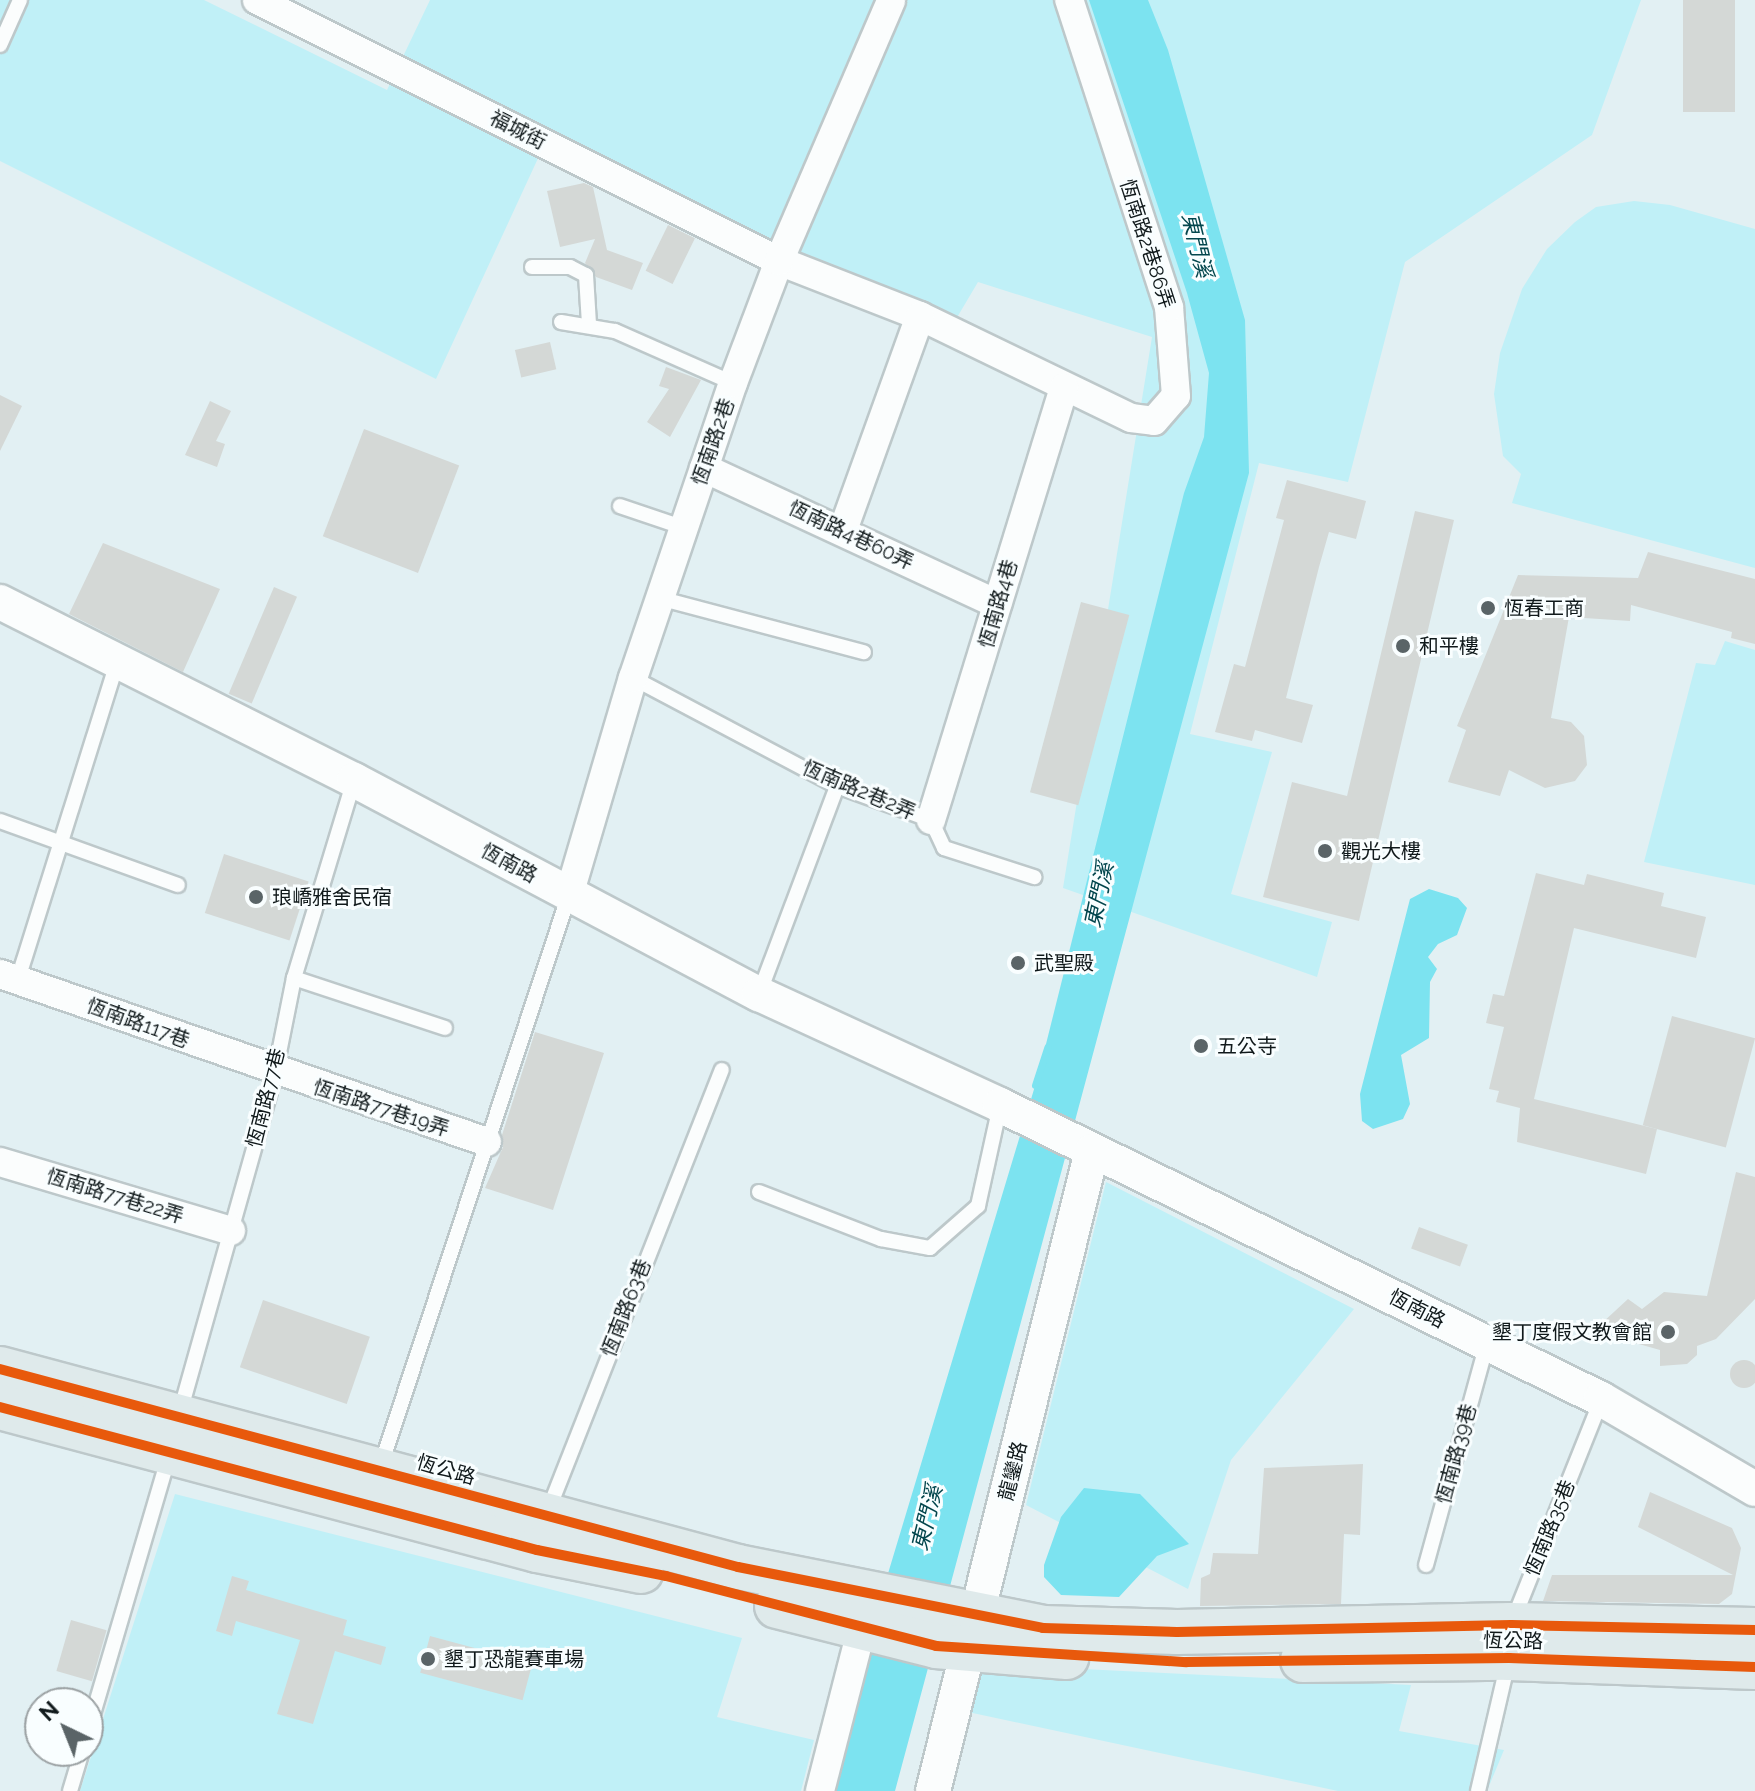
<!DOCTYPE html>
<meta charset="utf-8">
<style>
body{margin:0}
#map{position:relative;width:1755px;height:1791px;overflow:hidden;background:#e2f0f3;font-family:Raleway,"Noto Sans TC",sans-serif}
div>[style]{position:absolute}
.green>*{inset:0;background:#c0f0f7}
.water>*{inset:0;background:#7ce3f0}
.stream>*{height:7px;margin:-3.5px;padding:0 3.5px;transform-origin:3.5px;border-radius:3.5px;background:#7ce3f0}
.building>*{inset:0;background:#d4d8d6;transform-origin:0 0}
.round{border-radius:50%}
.roads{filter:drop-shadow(2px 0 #bdc8ca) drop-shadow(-2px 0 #bdc8ca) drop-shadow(0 2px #bdc8ca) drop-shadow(0 -2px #bdc8ca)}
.service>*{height:14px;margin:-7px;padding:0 7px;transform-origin:7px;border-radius:7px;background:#fbfdfd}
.minor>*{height:28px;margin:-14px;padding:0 14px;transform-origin:14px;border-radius:14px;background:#fbfdfd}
.tertiary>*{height:34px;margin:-17px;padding:0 17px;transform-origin:17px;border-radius:17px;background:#fbfdfd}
.primary>*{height:44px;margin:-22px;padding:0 22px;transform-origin:22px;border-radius:22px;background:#dfeaeb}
.cycleway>*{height:10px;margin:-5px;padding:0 5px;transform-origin:5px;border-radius:5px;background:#e8590c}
.dots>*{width:22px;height:22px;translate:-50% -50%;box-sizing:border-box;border:4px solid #f9feff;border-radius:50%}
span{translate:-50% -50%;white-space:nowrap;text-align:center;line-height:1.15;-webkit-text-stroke:6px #f9feff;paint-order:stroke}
.street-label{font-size:20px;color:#10191b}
.poi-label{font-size:20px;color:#10191b}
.left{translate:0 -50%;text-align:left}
.right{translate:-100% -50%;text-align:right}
.water-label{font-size:22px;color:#03464d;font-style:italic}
.north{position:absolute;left:24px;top:1687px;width:80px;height:80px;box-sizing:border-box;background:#f9feff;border:2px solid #9ca2a4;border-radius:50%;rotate:317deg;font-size:22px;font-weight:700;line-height:32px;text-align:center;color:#10191b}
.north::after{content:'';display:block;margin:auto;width:28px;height:36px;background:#5a6467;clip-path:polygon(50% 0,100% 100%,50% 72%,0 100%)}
</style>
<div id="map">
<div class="green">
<div style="clip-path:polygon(0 0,204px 0,387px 90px,430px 0,1641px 0,1592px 135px,1405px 262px,1348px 482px,1259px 463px,1190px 734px,1272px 752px,1231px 894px,1332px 922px,1317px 977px,1063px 888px,1152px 337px,978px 282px,949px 331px,546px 141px,436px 379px,0 161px)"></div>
<div style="clip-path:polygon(1634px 201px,1670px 205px,1755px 229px,1755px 568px,1512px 503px,1521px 474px,1503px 456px,1494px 394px,1500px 353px,1522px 289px,1547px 249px,1575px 222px,1596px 207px)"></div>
<div style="clip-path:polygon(1725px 641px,1755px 650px,1755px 885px,1644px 862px,1696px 663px,1715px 665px)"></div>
<div style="clip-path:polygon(1106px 1182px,1354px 1309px,1231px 1460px,1188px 1589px,1026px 1505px)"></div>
<div style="clip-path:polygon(175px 1494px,742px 1638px,717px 1717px,814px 1740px,801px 1791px,80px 1791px)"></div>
<div style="clip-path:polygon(981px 1664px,1411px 1685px,1399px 1731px,1504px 1750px,1487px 1791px,1338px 1791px,968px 1712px)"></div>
</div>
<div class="water">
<div style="clip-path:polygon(1089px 0,1148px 0,1168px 50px,1245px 320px,1249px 473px,895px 1791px,829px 1791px,858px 1673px,1038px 1076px,1184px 493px,1204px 437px,1209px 373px,1187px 293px)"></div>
<div style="clip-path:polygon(1429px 889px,1458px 898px,1467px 908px,1457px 935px,1438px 944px,1428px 957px,1437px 969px,1430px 982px,1429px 1038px,1401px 1055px,1410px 1104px,1403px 1119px,1373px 1129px,1362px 1121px,1360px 1094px,1410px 899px)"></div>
<div style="clip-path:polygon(1084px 1488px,1140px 1494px,1189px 1544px,1157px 1556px,1119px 1597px,1061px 1595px,1044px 1577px,1044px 1565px,1061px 1517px)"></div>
</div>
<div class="stream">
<div style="left:1035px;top:1085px;width:40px;rotate:-72deg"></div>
</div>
<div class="building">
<div style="left:1683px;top:0;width:52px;height:112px"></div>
<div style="clip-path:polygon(584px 183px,593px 187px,607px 250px,643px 263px,632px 290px,596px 277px,585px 263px,595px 239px,560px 247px,547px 191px)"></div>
<div style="left:668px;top:225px;width:30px;height:51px;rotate:26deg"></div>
<div style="left:550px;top:342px;width:28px;height:36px;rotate:77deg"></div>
<div style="clip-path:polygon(666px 367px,701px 380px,670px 437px,647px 422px,669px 389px,659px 386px)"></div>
<div style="clip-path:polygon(0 395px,22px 406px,0 451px)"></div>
<div style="clip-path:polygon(210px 401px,231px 411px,216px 441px,225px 444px,217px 467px,185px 455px)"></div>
<div style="left:364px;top:429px;width:102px;height:115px;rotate:21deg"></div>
<div style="clip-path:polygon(1287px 480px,1366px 501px,1356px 539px,1329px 532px,1319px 567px,1286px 698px,1313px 705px,1302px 743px,1255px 730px,1252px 741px,1215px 732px,1234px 664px,1245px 667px,1284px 520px,1276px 518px)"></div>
<div style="clip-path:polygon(1415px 511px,1454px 520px,1359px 921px,1263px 897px,1292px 782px,1347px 796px)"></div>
<div style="clip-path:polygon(103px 543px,220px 589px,183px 672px,69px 614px)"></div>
<div style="clip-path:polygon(1648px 552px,1755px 579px,1755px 644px,1731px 638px,1732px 632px,1631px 605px,1630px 621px,1569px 617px,1551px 718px,1571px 722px,1584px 736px,1587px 765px,1575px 781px,1545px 788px,1509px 770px,1500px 796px,1448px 782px,1466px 730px,1457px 726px,1518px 575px,1638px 578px)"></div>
<div style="left:274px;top:587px;width:25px;height:116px;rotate:23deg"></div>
<div style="left:1081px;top:602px;width:50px;height:197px;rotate:15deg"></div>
<div style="left:224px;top:854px;width:89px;height:62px;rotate:18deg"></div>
<div style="clip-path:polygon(1536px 873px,1584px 885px,1587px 874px,1664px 893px,1661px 906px,1706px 917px,1696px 958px,1574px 928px,1534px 1099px,1657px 1129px,1646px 1174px,1517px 1142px,1520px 1108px,1496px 1102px,1499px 1091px,1489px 1089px,1504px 1027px,1486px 1023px,1493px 994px,1504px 996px)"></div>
<div style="left:1672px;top:1016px;width:86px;height:113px;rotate:15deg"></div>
<div style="clip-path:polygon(535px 1032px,604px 1053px,553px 1210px,485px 1188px,503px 1147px,502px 1135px)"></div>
<div style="clip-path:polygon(1736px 1172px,1755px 1177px,1755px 1299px,1716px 1339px,1697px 1346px,1697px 1355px,1687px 1364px,1660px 1366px,1660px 1350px,1621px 1339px,1602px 1323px,1628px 1299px,1642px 1309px,1664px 1292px,1707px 1296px)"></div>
<div style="left:1419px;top:1227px;width:52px;height:23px;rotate:20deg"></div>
<div style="left:263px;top:1300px;width:113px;height:71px;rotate:19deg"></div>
<div class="round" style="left:1730px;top:1360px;width:28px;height:28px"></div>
<div style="clip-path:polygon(1363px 1464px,1360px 1535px,1344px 1534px,1341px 1604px,1200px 1606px,1201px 1578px,1210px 1574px,1213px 1553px,1258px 1554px,1264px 1468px)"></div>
<div style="clip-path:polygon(1650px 1492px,1732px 1528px,1741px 1548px,1732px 1594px,1719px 1604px,1543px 1601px,1552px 1575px,1733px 1575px,1638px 1527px)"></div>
<div style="clip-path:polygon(232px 1576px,249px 1581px,246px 1590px,347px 1620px,343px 1635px,386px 1647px,381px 1665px,335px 1651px,313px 1724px,277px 1714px,300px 1640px,236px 1621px,232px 1636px,216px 1631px)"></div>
<div style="left:71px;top:1620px;width:37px;height:53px;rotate:16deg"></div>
<div style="left:430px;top:1636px;width:106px;height:38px;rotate:15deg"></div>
</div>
<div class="roads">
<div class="service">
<div style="left:0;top:45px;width:49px;rotate:-66deg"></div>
<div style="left:532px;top:267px;width:38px"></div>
<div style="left:570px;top:267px;width:18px;rotate:27deg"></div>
<div style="left:586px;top:275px;width:49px;rotate:86.5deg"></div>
<div style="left:561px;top:322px;width:55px;rotate:9.5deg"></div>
<div style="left:615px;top:331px;width:129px;rotate:23.8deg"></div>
<div style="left:620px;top:506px;width:65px;rotate:18.7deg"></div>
<div style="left:659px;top:598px;width:212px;rotate:14.8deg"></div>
<div style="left:633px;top:678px;width:231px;rotate:27.9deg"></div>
<div style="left:837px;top:786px;width:100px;rotate:19.9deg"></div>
<div style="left:931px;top:820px;width:31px;rotate:65deg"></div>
<div style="left:944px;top:848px;width:95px;rotate:17.9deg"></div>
<div style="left:0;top:821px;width:189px;rotate:19.8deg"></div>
<div style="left:294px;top:978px;width:159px;rotate:18.3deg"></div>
<div style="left:18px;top:979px;width:331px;rotate:-72.6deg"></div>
<div style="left:759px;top:994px;width:222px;rotate:-69.4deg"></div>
<div style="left:759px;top:1192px;width:131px;rotate:21.1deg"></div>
<div style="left:881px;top:1239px;width:50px;rotate:10.4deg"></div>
<div style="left:930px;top:1248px;width:64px;rotate:-41.2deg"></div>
<div style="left:978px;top:1206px;width:102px;rotate:-77.6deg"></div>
<div style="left:180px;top:1412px;width:352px;rotate:-74.3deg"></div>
<div style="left:275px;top:1073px;width:97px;rotate:-78.7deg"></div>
<div style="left:294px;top:978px;width:206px;rotate:-73.1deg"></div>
<div style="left:380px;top:1468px;width:603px;rotate:-71.75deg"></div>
<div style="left:548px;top:1511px;width:474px;rotate:-68.5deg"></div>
<div style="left:1426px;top:1565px;width:229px;rotate:-74.6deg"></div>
<div style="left:1514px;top:1618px;width:235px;rotate:-68.2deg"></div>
<div style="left:88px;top:1731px;width:287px;rotate:-73.6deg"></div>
<div style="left:70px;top:1791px;width:42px;rotate:-73.3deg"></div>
<div style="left:1478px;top:1791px;width:132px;rotate:-76.9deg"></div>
</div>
<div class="minor">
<div style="left:257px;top:0;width:584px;rotate:26.57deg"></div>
<div style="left:779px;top:261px;width:151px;rotate:21.3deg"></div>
<div style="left:920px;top:316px;width:234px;rotate:25.8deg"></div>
<div style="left:1131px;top:418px;width:23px;rotate:7deg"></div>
<div style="left:1154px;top:421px;width:33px;rotate:-49deg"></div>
<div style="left:1176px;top:396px;width:89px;rotate:-94.5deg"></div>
<div style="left:1169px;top:307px;width:323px;rotate:-108deg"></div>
<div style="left:704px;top:468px;width:323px;rotate:24.9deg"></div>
<div style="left:843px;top:530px;width:227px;rotate:-70.2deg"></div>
<div style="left:931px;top:820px;width:452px;rotate:-72.9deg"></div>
<div style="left:569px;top:895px;width:226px;rotate:-73.6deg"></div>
<div style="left:633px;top:678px;width:311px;rotate:-71.3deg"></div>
<div style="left:733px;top:383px;width:130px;rotate:-69.3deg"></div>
<div style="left:779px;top:261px;width:283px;rotate:-66.7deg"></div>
<div style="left:0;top:974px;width:515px;rotate:19.03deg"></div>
<div style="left:0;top:1162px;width:241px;rotate:16.6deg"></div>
<div style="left:820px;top:1791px;width:169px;rotate:-75.6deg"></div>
</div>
<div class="tertiary">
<div style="left:0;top:602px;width:396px;rotate:26.7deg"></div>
<div style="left:354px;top:780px;width:458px;rotate:27.9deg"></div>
<div style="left:759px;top:994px;width:265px;rotate:24.7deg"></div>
<div style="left:1000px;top:1105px;width:669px;rotate:26.07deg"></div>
<div style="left:1601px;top:1399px;width:178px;rotate:30.3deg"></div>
<div style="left:933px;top:1791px;width:659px;rotate:-76.05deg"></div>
</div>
<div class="primary">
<div style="left:0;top:1369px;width:764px;rotate:15.02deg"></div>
<div style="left:738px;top:1567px;width:311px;rotate:11.3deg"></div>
<div style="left:1043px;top:1628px;width:134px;rotate:1.7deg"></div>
<div style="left:1177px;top:1632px;width:334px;rotate:-1.2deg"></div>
<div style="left:1511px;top:1625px;width:244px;rotate:1.2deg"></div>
<div style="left:0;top:1407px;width:556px;rotate:14.91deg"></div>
<div style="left:537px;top:1550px;width:106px;rotate:11.4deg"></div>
<div style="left:777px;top:1606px;width:164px;rotate:14.1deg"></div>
<div style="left:936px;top:1646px;width:131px;rotate:4.8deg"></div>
<div style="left:1303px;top:1660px;width:206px;rotate:-0.6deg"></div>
<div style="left:1509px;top:1658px;width:246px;rotate:2.1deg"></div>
</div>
</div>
<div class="cycleway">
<div style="left:0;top:1369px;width:764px;rotate:15.02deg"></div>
<div style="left:738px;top:1567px;width:311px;rotate:11.3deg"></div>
<div style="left:1043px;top:1628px;width:134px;rotate:1.7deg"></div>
<div style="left:1177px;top:1632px;width:334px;rotate:-1.2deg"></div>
<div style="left:1511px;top:1625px;width:244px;rotate:1.2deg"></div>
<div style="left:0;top:1407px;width:556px;rotate:14.91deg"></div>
<div style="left:537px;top:1550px;width:132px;rotate:11.4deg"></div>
<div style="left:666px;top:1576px;width:279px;rotate:14.5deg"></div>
<div style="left:936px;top:1646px;width:251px;rotate:3.7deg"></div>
<div style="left:1186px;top:1662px;width:323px;rotate:-0.7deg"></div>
<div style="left:1509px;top:1658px;width:246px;rotate:2.1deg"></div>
</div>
<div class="dots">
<div style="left:1488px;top:608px;background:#5a6467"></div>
<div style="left:1403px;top:646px;background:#5a6467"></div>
<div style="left:1325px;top:851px;background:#5a6467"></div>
<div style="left:256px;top:897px;background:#5a6467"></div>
<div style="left:1018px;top:963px;background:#5a6467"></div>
<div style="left:1201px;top:1046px;background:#5a6467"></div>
<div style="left:1668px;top:1332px;background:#5a6467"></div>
<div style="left:428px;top:1659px;background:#5a6467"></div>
</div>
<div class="street-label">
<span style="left:518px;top:130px;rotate:27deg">福城街</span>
<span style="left:1147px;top:244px;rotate:72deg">恆南路2巷86弄</span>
<span style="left:713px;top:442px;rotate:-71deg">恆南路2巷</span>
<span style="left:851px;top:535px;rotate:25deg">恆南路4巷60弄</span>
<span style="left:998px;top:604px;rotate:-74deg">恆南路4巷</span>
<span style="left:859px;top:790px;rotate:23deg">恆南路2巷2弄</span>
<span style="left:509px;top:863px;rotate:28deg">恆南路</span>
<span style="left:138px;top:1023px;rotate:20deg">恆南路117巷</span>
<span style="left:266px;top:1098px;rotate:-76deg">恆南路77巷</span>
<span style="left:381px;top:1108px;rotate:18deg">恆南路77巷19弄</span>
<span style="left:115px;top:1196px;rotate:17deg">恆南路77巷22弄</span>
<span style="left:626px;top:1308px;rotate:-69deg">恆南路63巷</span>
<span style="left:1417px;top:1309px;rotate:27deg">恆南路</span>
<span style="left:1456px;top:1454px;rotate:-75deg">恆南路39巷</span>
<span style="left:446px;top:1470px;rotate:16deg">恆公路</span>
<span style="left:1013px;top:1471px;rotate:-76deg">龍鑾路</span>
<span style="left:1550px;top:1528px;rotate:-68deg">恆南路35巷</span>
<span style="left:1513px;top:1641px;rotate:1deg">恆公路</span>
</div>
<div class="poi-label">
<span class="left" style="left:1504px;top:608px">恆春工商</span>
<span class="left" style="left:1419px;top:646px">和平樓</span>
<span class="left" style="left:1341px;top:851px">觀光大樓</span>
<span class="left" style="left:272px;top:897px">琅嶠雅舍民宿</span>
<span class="left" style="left:1034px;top:963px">武聖殿</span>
<span class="left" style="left:1217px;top:1046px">五公寺</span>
<span class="right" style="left:1652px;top:1332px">墾丁度假文教會館</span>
<span class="left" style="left:444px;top:1659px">墾丁恐龍賽車場</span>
</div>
<div class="water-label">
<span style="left:1197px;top:245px;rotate:76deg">東門溪</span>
<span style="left:1099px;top:895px;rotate:-78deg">東門溪</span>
<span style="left:927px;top:1518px;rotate:-76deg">東門溪</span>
</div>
<div class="north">N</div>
</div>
